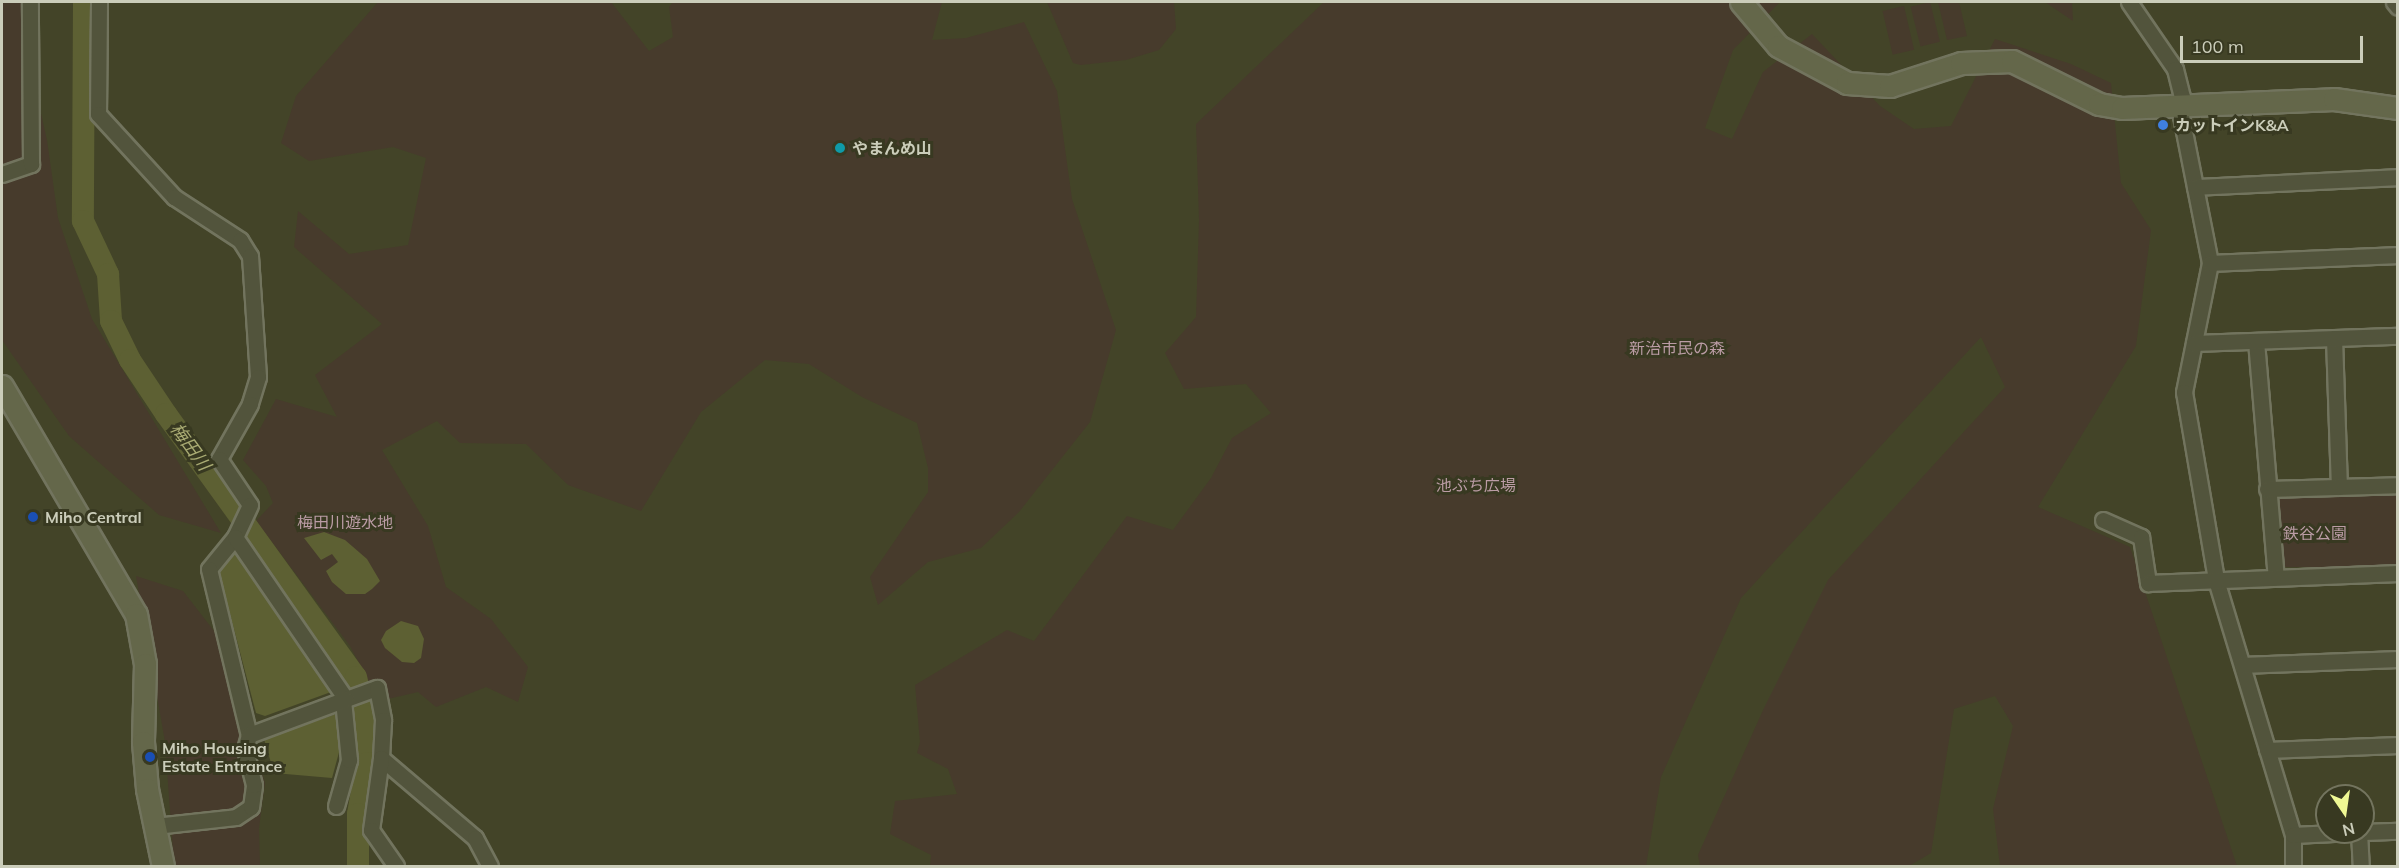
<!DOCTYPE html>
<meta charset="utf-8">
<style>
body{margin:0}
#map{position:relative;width:2399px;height:868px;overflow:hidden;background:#434428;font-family:Mulish,"Noto Sans JP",sans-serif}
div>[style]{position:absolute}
.green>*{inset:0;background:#473b2c;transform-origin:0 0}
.water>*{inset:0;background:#5d6033}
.river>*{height:22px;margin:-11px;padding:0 11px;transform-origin:11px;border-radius:11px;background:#5d6033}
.roads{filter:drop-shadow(2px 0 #72745e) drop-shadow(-2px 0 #72745e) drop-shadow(0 2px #72745e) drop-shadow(0 -2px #72745e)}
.street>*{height:15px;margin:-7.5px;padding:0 7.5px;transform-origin:7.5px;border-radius:7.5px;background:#52543c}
.secondary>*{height:21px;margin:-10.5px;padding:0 10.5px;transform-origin:10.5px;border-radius:10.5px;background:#64674a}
.dots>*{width:16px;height:16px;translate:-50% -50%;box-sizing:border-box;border:3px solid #383921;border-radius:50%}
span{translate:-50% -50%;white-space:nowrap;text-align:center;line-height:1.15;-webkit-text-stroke:6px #383921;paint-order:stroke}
.poi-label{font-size:16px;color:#cbcdba;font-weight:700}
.left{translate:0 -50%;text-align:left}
.park-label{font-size:16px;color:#bb9ca5}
.water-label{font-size:18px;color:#a9ab73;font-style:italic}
.frame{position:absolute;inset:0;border:3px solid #cbcdba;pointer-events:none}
.north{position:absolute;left:2315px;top:784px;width:60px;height:60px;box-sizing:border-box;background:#383921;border:2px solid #73745e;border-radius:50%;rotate:167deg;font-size:16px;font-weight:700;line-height:24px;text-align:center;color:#cbcdba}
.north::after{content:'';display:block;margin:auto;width:21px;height:27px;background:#eff894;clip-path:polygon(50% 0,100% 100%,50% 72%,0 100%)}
.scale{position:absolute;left:2180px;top:36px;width:183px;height:27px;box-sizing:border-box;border:3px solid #cbcdba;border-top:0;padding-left:8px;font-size:18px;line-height:21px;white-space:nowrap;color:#cbcdba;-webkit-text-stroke:4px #383921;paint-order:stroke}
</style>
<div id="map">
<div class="green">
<div style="clip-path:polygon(2px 2px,24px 2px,21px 25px,47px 140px,58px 218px,92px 319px,221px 533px,159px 515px,69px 436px,2px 340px)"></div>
<div style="clip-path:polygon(378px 2px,611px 2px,649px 51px,673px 37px,669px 7px,673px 2px,942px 2px,932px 40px,966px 38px,1024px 22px,1057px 91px,1072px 199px,1116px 330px,1090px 422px,1019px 512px,981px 548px,928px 562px,878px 605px,870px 577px,928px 492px,928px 468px,917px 423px,862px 397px,809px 364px,765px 360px,701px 412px,641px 511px,568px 485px,526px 444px,460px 443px,437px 421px,382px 450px,428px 526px,446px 587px,491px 619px,528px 667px,518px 702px,486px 687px,436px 707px,418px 692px,379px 701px,350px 646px,256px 521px,273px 503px,266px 486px,243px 460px,276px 399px,337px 417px,315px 375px,382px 324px,294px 247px,298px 211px,349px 254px,408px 245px,426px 158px,393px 147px,309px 161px,281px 143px,296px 96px)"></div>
<div style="clip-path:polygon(1047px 2px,1174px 2px,1176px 29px,1159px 50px,1126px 60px,1081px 65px,1073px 63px)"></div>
<div style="clip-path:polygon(1324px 2px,1780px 2px,1733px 50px,1705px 128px,1732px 139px,1763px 72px,1812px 34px,1880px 106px,1914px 129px,1951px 126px,1995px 39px,2071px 64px,2111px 83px,2121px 183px,2151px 230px,2136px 346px,2038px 507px,2130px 547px,2237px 866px,2000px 866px,1993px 809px,2013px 726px,1995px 696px,1954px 709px,1931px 853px,1909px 866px,1700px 866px,1698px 855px,1764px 708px,1828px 580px,2005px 387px,1981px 337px,1741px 598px,1661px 777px,1646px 866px,930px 866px,931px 855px,890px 834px,895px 801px,957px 794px,948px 769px,917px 753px,920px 742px,915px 685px,1007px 630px,1034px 641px,1127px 516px,1173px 530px,1211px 478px,1232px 438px,1271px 413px,1246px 384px,1184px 389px,1165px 353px,1196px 317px,1199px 220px,1196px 124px)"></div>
<div style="left:1930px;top:2px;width:41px;height:20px;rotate:76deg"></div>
<div style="clip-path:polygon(1938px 2px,1959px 2px,1967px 36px,1947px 40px)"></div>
<div style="clip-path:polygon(2045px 2px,2072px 2px,2073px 21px)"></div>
<div style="left:1904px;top:6px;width:45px;height:22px;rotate:77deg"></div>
<div style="left:2397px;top:493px;width:74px;height:123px;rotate:90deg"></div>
<div style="clip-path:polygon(136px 576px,183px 591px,228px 649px,265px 783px,259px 828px,260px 866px,174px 866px,165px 742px)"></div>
</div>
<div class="water">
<div style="clip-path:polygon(324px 532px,345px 540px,367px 559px,380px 581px,372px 589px,365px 594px,346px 594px,332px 582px,326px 571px,338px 562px,332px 554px,321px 560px,304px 538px)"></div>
<div style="clip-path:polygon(234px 549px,291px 632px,331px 692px,265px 716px,256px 713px,218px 568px)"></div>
<div style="clip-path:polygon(401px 621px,418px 626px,424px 639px,421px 658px,414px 663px,402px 662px,385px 648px,381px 640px,386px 631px)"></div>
<div style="clip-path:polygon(336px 714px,341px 745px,332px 778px,274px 773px,264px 739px)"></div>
</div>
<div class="river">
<div style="left:84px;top:2px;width:219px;rotate:90.3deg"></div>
<div style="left:83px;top:221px;width:59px;rotate:64.7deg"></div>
<div style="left:108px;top:274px;width:47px;rotate:86.3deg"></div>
<div style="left:111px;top:321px;width:43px;rotate:64deg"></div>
<div style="left:130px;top:360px;width:65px;rotate:56.3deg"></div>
<div style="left:166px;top:414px;width:324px;rotate:54.2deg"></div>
<div style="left:356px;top:677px;width:40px;rotate:77deg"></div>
<div style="left:365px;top:716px;width:47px;rotate:87.6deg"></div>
<div style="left:367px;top:763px;width:52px;rotate:100deg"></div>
<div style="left:358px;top:814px;width:52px;rotate:90deg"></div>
</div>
<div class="roads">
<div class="street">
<div style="left:99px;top:2px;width:112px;rotate:90.5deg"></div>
<div style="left:98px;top:114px;width:113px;rotate:47.5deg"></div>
<div style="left:174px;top:197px;width:79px;rotate:33.1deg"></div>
<div style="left:240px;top:240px;width:19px;rotate:58deg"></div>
<div style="left:250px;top:256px;width:121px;rotate:86.2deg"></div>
<div style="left:258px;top:377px;width:28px;rotate:107deg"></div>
<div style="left:250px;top:404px;width:63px;rotate:119.4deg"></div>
<div style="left:219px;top:459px;width:55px;rotate:56deg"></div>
<div style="left:250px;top:505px;width:35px;rotate:115deg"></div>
<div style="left:235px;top:537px;width:41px;rotate:129.1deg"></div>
<div style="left:209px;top:569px;width:171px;rotate:76.5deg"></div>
<div style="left:2129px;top:2px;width:81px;rotate:55.5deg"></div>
<div style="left:2175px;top:69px;width:29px;rotate:76deg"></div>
<div style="left:2182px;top:97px;width:9px;rotate:108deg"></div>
<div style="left:2179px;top:106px;width:160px;rotate:78.8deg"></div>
<div style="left:2210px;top:263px;width:132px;rotate:101.4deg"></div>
<div style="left:2184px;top:392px;width:191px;rotate:80.3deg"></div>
<div style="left:2216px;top:580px;width:266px;rotate:73.2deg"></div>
<div style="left:2293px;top:835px;width:31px;rotate:90deg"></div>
<div style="left:2394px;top:2px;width:6px;rotate:51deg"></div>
<div style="left:2px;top:174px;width:31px;rotate:-19deg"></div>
<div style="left:31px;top:164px;width:162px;rotate:-90.4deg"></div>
<div style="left:2195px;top:187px;width:203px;rotate:-2.8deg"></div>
<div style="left:2210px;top:263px;width:188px;rotate:-2.4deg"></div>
<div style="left:2334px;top:338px;width:149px;rotate:88.1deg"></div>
<div style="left:2256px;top:341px;width:237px;rotate:85.2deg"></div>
<div style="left:2194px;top:343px;width:204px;rotate:-2deg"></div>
<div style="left:2267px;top:489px;width:131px;rotate:-1.7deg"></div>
<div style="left:2103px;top:520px;width:42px;rotate:24.1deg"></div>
<div style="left:2141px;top:537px;width:47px;rotate:81.3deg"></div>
<div style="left:2148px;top:583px;width:250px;rotate:-2.3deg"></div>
<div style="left:235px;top:537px;width:196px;rotate:55.6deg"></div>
<div style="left:346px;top:699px;width:33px;rotate:-20deg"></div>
<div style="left:377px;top:688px;width:33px;rotate:79deg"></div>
<div style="left:383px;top:720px;width:38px;rotate:93deg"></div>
<div style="left:381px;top:758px;width:123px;rotate:40.4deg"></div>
<div style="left:475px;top:838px;width:32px;rotate:62deg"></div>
<div style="left:2242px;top:665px;width:156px;rotate:-2.2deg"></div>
<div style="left:2267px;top:750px;width:131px;rotate:-2.2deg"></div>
<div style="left:381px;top:758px;width:73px;rotate:97.9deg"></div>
<div style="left:371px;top:830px;width:44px;rotate:55.2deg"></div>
<div style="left:336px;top:806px;width:48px;rotate:-74.2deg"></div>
<div style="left:349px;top:760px;width:60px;rotate:-95.7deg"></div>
<div style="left:155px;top:826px;width:81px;rotate:-6.3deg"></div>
<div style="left:236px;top:817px;width:18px;rotate:-34deg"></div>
<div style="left:251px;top:807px;width:22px;rotate:-82deg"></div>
<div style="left:254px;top:785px;width:37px;rotate:-104deg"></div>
<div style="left:245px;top:749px;width:15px;rotate:-74deg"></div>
<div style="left:249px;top:735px;width:103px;rotate:-20.4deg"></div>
<div style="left:2359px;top:832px;width:34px;rotate:87deg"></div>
<div style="left:2363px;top:832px;width:35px;rotate:-2deg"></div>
<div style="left:2293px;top:835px;width:61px;rotate:-2.8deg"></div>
</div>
<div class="secondary">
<div style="left:1741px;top:2px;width:57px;rotate:49.9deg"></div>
<div style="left:1778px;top:46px;width:78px;rotate:28.2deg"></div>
<div style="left:1847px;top:83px;width:43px;rotate:4deg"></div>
<div style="left:1890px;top:86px;width:75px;rotate:-17.9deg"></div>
<div style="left:1961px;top:63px;width:51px;rotate:-2.2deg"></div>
<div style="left:2012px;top:61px;width:97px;rotate:26.3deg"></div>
<div style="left:2099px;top:104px;width:23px;rotate:10deg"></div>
<div style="left:2122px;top:108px;width:212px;rotate:-2.4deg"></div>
<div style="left:2334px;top:99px;width:65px;rotate:8deg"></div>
<div style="left:2px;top:386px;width:264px;rotate:59.6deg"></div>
<div style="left:136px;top:614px;width:51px;rotate:79.8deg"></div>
<div style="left:145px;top:664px;width:78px;rotate:91.5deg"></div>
<div style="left:143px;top:742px;width:47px;rotate:85.1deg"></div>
<div style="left:147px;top:789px;width:79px;rotate:78.3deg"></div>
</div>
</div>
<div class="dots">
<div style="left:2163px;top:125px;background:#3f7fe0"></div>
<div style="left:840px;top:148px;background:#0f9aa8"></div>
<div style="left:33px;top:517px;background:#1a4fb4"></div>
<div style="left:150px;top:757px;background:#1a4fb4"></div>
</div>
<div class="poi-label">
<span class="left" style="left:2175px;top:125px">カットインK&amp;A</span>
<span class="left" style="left:852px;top:148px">やまんめ山</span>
<span class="left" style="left:45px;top:517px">Miho Central</span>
<span class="left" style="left:162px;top:757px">Miho Housing<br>Estate Entrance</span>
</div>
<div class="park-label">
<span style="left:1677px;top:348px">新治市民の森</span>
<span style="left:1476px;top:485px">池ぶち広場</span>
<span style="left:345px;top:522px">梅田川遊水地</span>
<span style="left:2315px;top:533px">鉄谷公園</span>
</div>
<div class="water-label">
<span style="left:190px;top:447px;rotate:54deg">梅田川</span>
</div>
<div class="frame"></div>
<div class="north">N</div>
<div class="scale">100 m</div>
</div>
